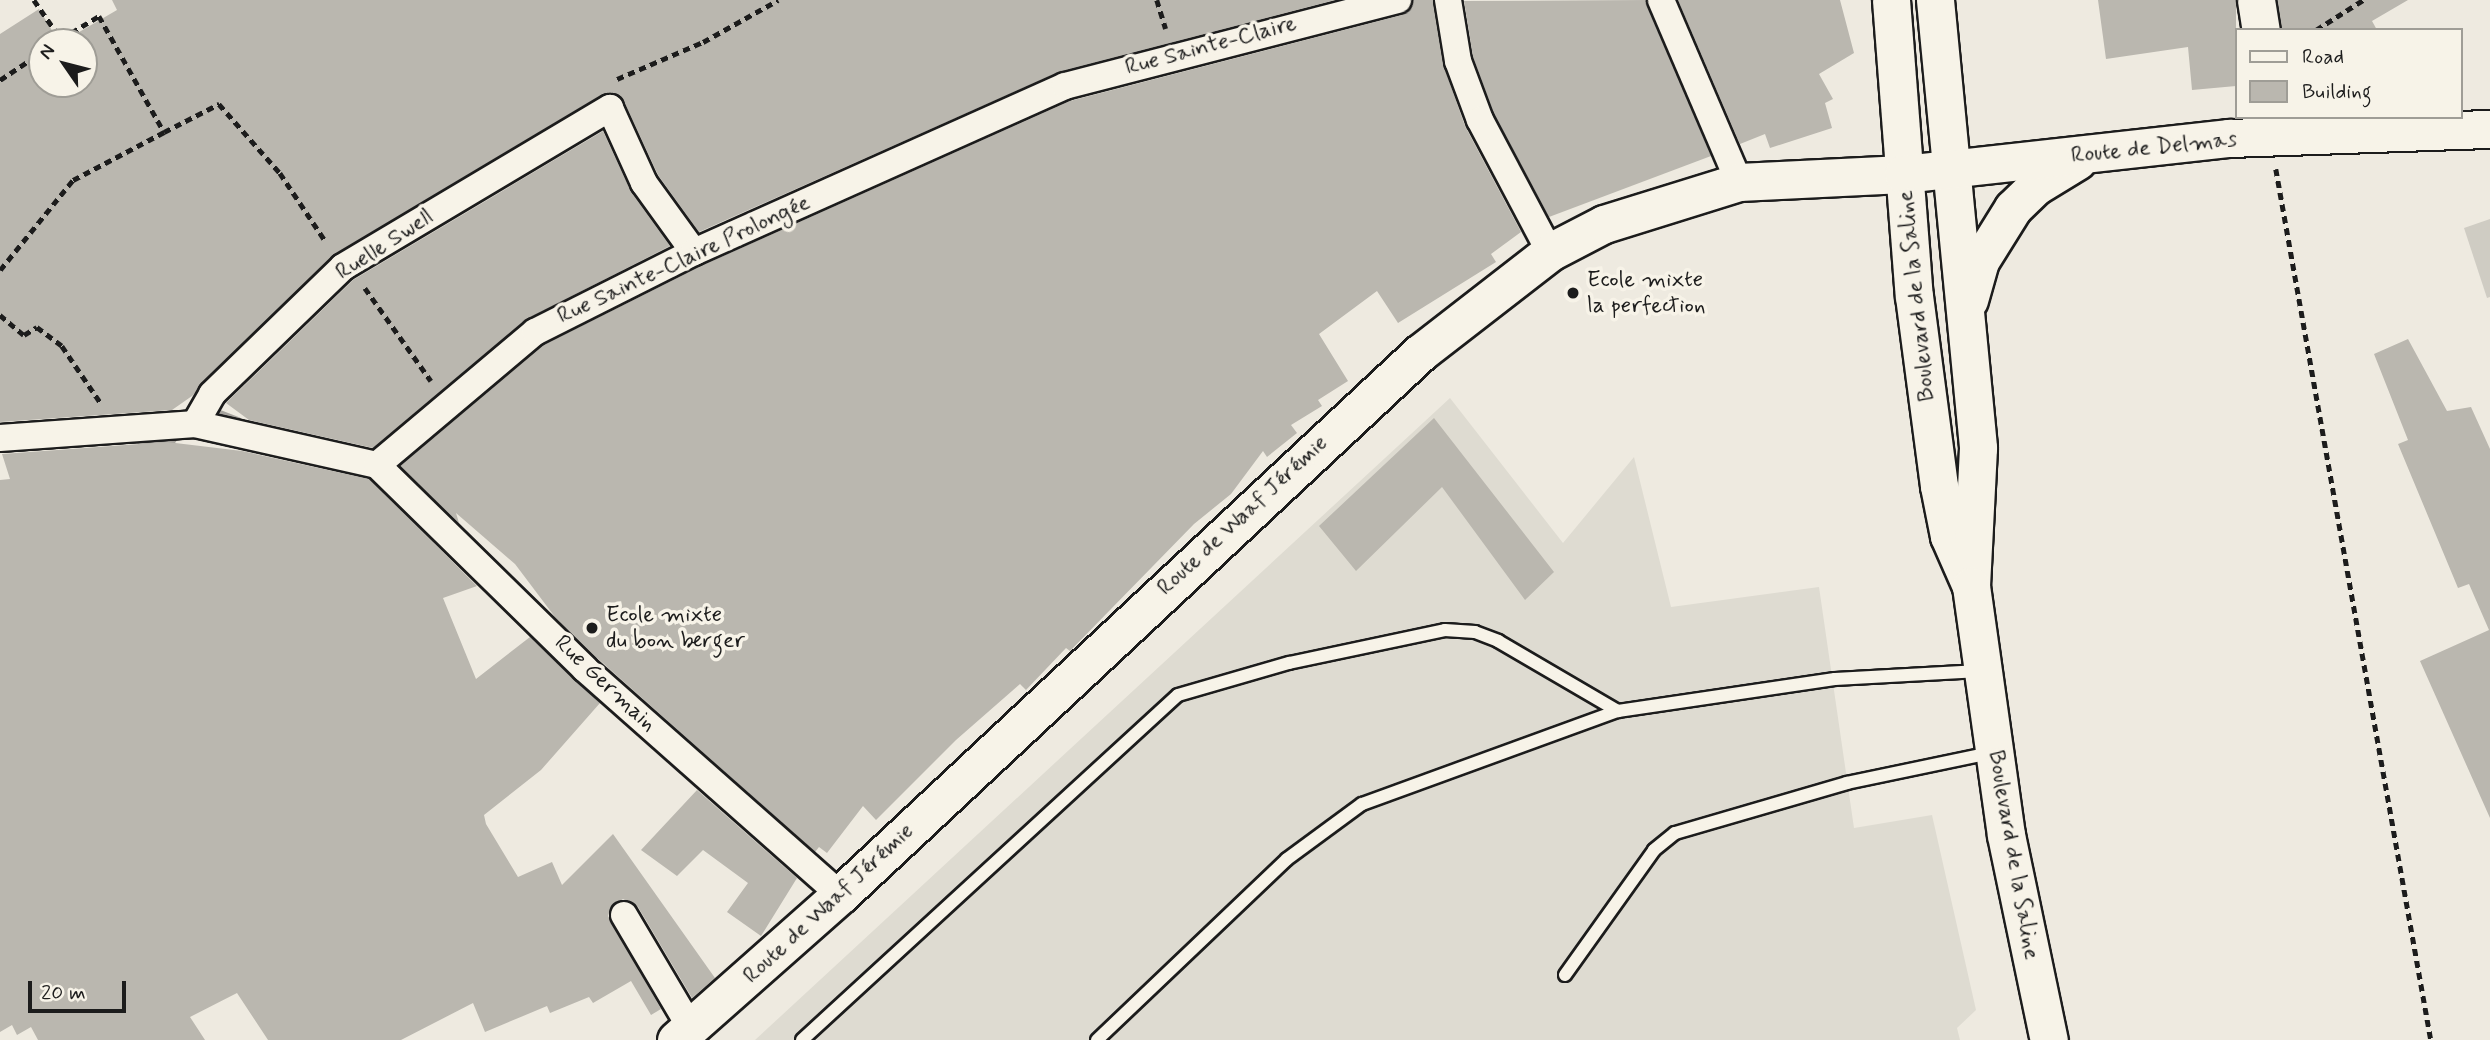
<!DOCTYPE html>
<meta charset="utf-8">
<style>
body{margin:0}
#map{position:relative;width:2490px;height:1040px;overflow:hidden;background:#eeeae0;font-family:Mynerve,sans-serif}
div>[style]{position:absolute}
.built>*{inset:0;background:#dedbd1}
.green>*{inset:0;background:#cfccc3}
.stream>*{height:10px;margin:-5px;padding:0 5px;transform-origin:5px;border-radius:5px;background:#a6a39d}
.building>*{inset:0;background:#bab7af}
.path>*{height:4.5px;margin-top:-2.25px;transform-origin:0;background:repeating-linear-gradient(90deg,#1c1c1c 0 7px,transparent 0 12px)}
.roads{filter:drop-shadow(2px 0 #1c1c1c) drop-shadow(-2px 0 #1c1c1c) drop-shadow(0 2px #1c1c1c) drop-shadow(0 -2px #1c1c1c)}
.lane>*{height:12px;margin:-6px;padding:0 6px;transform-origin:6px;border-radius:6px;background:#f7f3e8}
.street>*{height:26px;margin:-13px;padding:0 13px;transform-origin:13px;border-radius:13px;background:#f7f3e8}
.secondary>*{height:37px;margin:-18.5px;padding:0 18.5px;transform-origin:18.5px;border-radius:18.5px;background:#f7f3e8}
.dots>*{width:19px;height:19px;translate:-50% -50%;box-sizing:border-box;border:4px solid #f7f3e8;border-radius:50%}
span{translate:-50% -50%;white-space:nowrap;text-align:center;line-height:1.15;-webkit-text-stroke:7px #f7f3e8;paint-order:stroke}
.street-label{font-size:23px;color:#1c1c1c}
.poi-label{font-size:23px;color:#1c1c1c}
.left{translate:0 -50%;text-align:left}
.legend{position:absolute;left:2235px;top:28px;width:228px;height:91px;box-sizing:border-box;background:#f7f3e8;border:2px solid #9f9d96;margin:0;padding:9px 12px;list-style:none;font-size:21px;color:#1c1c1c}
.legend li{display:flex;align-items:center;gap:14px;height:35px}
.legend b{width:35px;border:2px solid #9f9d96}
.north{position:absolute;left:28px;top:28px;width:70px;height:70px;box-sizing:border-box;background:#f7f3e8;border:2px solid #9f9d96;border-radius:50%;rotate:305deg;font-size:19px;font-weight:700;line-height:28px;text-align:center;color:#1c1c1c}
.north::after{content:'';display:block;margin:auto;width:24px;height:32px;background:#1c1c1c;clip-path:polygon(50% 0,100% 100%,50% 72%,0 100%)}
.scale{position:absolute;left:28px;top:981px;width:98px;height:32px;box-sizing:border-box;border:4px solid #1c1c1c;border-top:0;padding-left:9px;font-size:21px;line-height:24px;white-space:nowrap;color:#1c1c1c;-webkit-text-stroke:5px #f7f3e8;paint-order:stroke}
</style>
<div id="map">
<div class="built">
<div style="clip-path:polygon(1450px 398px,1563px 543px,1634px 457px,1671px 607px,1819px 587px,1854px 828px,1932px 815px,1976px 1010px,1957px 1028px,1960px 1040px,755px 1040px)"></div>
</div>
<div class="green">
<div style="clip-path:polygon(2490px 219px,2490px 297px,2487px 298px,2464px 228px)"></div>
</div>
<div class="stream">
<div style="left:209px;top:411px;width:31px;rotate:21deg"></div>
<div style="left:135px;top:433px;width:11px;rotate:49deg"></div>
<div style="left:142px;top:441px;width:30px;rotate:-4deg"></div>
</div>
<div class="building">
<div style="clip-path:polygon(112px 0,1335px 0,1059px 72px,699px 232px,658px 175px,624px 101px,618px 95px,603px 94px,335px 254px,192px 396px,172px 410px,0 422px,0 34px,39px 9px,59px 42px,42px 42px,42px 84px,84px 84px,84px 42px,62px 42px,117px 10px)"></div>
<div style="clip-path:polygon(1413px 0,1433px 0,1443px 64px,1465px 126px,1521px 232px,1491px 254px,1496px 262px,1398px 323px,1377px 291px,1319px 334px,1348px 381px,1318px 400px,1322px 406px,1291px 425px,1297px 433px,1267px 457px,1263px 451px,1231px 494px,1194px 524px,1070px 651px,1066px 648px,1026px 690px,1020px 684px,956px 740px,876px 820px,863px 806px,827px 853px,819px 847px,815px 852px,596px 657px,555px 617px,515px 564px,456px 513px,459px 523px,400px 466px,544px 345px,701px 266px,1070px 101px,1402px 15px)"></div>
<div style="clip-path:polygon(1646px 0,1711px 156px,1549px 217px,1494px 114px,1473px 57px,1464px 1px)"></div>
<div style="clip-path:polygon(1678px 0,1840px 0,1854px 53px,1819px 74px,1833px 99px,1825px 103px,1832px 128px,1770px 148px,1765px 134px,1740px 144px)"></div>
<div style="clip-path:polygon(2098px 0,2236px 0,2236px 86px,2192px 90px,2188px 47px,2106px 59px)"></div>
<div style="clip-path:polygon(2277px 0,2408px 0,2372px 21px,2377px 30px,2281px 30px)"></div>
<div style="clip-path:polygon(603px 131px,631px 192px,670px 246px,525px 320px,373px 448px,249px 420px,226px 403px,353px 280px)"></div>
<div style="clip-path:polygon(2408px 339px,2447px 411px,2471px 407px,2490px 449px,2490px 818px,2420px 661px,2489px 630px,2469px 584px,2458px 588px,2398px 444px,2408px 440px,2374px 354px)"></div>
<div style="clip-path:polygon(1434px 418px,1554px 572px,1525px 600px,1442px 487px,1356px 571px,1319px 526px)"></div>
<div style="clip-path:polygon(167px 442px,242px 451px,369px 479px,477px 586px,443px 598px,476px 679px,530px 637px,600px 703px,541px 770px,484px 815px,486px 824px,518px 877px,552px 862px,562px 885px,613px 834px,715px 978px,692px 998px,638px 907px,623px 899px,611px 907px,608px 916px,661px 1009px,651px 1015px,631px 981px,593px 1003px,589px 997px,550px 1013px,547px 1006px,485px 1032px,473px 1003px,401px 1040px,268px 1040px,237px 993px,190px 1017px,205px 1040px,38px 1040px,31px 1027px,17px 1035px,12px 1025px,0 1032px,0 480px,10px 479px,2px 454px)"></div>
<div style="clip-path:polygon(697px 790px,797px 878px,761px 936px,727px 912px,748px 883px,703px 850px,677px 876px,641px 850px)"></div>
</div>
<div class="path">
<div style="left:34px;top:0;width:47px;rotate:55.3deg"></div>
<div style="left:61px;top:39px;width:44px;rotate:-31.2deg"></div>
<div style="left:99px;top:16px;width:133px;rotate:60.7deg"></div>
<div style="left:164px;top:132px;width:62px;rotate:-27deg"></div>
<div style="left:219px;top:104px;width:92px;rotate:48.5deg"></div>
<div style="left:280px;top:173px;width:83px;rotate:56.3deg"></div>
<div style="left:1157px;top:0;width:30px;rotate:73deg"></div>
<div style="left:2316px;top:30px;width:56px;rotate:-32.6deg"></div>
<div style="left:617px;top:79px;width:94px;rotate:-23.3deg"></div>
<div style="left:703px;top:42px;width:86px;rotate:-29.2deg"></div>
<div style="left:0;top:80px;width:50px;rotate:-33.7deg"></div>
<div style="left:2276px;top:169px;width:885px;rotate:79.91deg"></div>
<div style="left:0;top:270px;width:116px;rotate:-51deg"></div>
<div style="left:73px;top:180px;width:103px;rotate:-27.8deg"></div>
<div style="left:365px;top:288px;width:114px;rotate:54.6deg"></div>
<div style="left:0;top:315px;width:31px;rotate:40deg"></div>
<div style="left:24px;top:335px;width:15px;rotate:-32deg"></div>
<div style="left:37px;top:327px;width:31px;rotate:37deg"></div>
<div style="left:62px;top:346px;width:68px;rotate:55.8deg"></div>
</div>
<div class="roads">
<div class="lane">
<div style="left:1565px;top:975px;width:153px;rotate:-54.5deg"></div>
<div style="left:1654px;top:850px;width:27px;rotate:-39deg"></div>
<div style="left:1675px;top:833px;width:179px;rotate:-16.2deg"></div>
<div style="left:1847px;top:783px;width:147px;rotate:-11.8deg"></div>
<div style="left:802px;top:1040px;width:510px;rotate:-42.54deg"></div>
<div style="left:1178px;top:695px;width:116px;rotate:-16.1deg"></div>
<div style="left:1289px;top:663px;width:159px;rotate:-11.9deg"></div>
<div style="left:1445px;top:630px;width:30px;rotate:4deg"></div>
<div style="left:1475px;top:632px;width:25px;rotate:21deg"></div>
<div style="left:1498px;top:641px;width:139px;rotate:30.3deg"></div>
<div style="left:1618px;top:711px;width:219px;rotate:-8.4deg"></div>
<div style="left:1835px;top:679px;width:145px;rotate:-3.2deg"></div>
<div style="left:1097px;top:1040px;width:262px;rotate:-43.6deg"></div>
<div style="left:1287px;top:859px;width:93px;rotate:-36.3deg"></div>
<div style="left:1362px;top:804px;width:272px;rotate:-20deg"></div>
</div>
<div class="street">
<div style="left:1448px;top:0;width:62px;rotate:80.7deg"></div>
<div style="left:1458px;top:61px;width:63px;rotate:69.6deg"></div>
<div style="left:1480px;top:120px;width:149px;rotate:62.1deg"></div>
<div style="left:1661px;top:0;width:198px;rotate:66.8deg"></div>
<div style="left:195px;top:424px;width:34px;rotate:-60deg"></div>
<div style="left:212px;top:394px;width:182px;rotate:-44.1deg"></div>
<div style="left:343px;top:267px;width:311px;rotate:-30.8deg"></div>
<div style="left:610px;top:108px;width:82px;rotate:65.6deg"></div>
<div style="left:644px;top:183px;width:85px;rotate:54.1deg"></div>
<div style="left:0;top:438px;width:196px;rotate:-4.1deg"></div>
<div style="left:195px;top:424px;width:187px;rotate:12.7deg"></div>
<div style="left:377px;top:465px;width:207px;rotate:-40.1deg"></div>
<div style="left:535px;top:332px;width:178px;rotate:-26.7deg"></div>
<div style="left:694px;top:252px;width:406px;rotate:-24.1deg"></div>
<div style="left:1065px;top:86px;width:344px;rotate:-14.5deg"></div>
<div style="left:377px;top:465px;width:291px;rotate:44.4deg"></div>
<div style="left:585px;top:669px;width:341px;rotate:41.5deg"></div>
<div style="left:624px;top:915px;width:134px;rotate:59.4deg"></div>
</div>
<div class="secondary">
<div style="left:1891px;top:0;width:297px;rotate:85.6deg"></div>
<div style="left:1914px;top:296px;width:192px;rotate:82.5deg"></div>
<div style="left:1939px;top:486px;width:51px;rotate:78.7deg"></div>
<div style="left:1949px;top:536px;width:55px;rotate:66.3deg"></div>
<div style="left:1935px;top:0;width:450px;rotate:84.5deg"></div>
<div style="left:1978px;top:448px;width:138px;rotate:92.9deg"></div>
<div style="left:1971px;top:586px;width:251px;rotate:82deg"></div>
<div style="left:2006px;top:835px;width:209px;rotate:78.2deg"></div>
<div style="left:2256px;top:0;width:30px;rotate:81deg"></div>
<div style="left:1969px;top:300px;width:41px;rotate:-74.2deg"></div>
<div style="left:1980px;top:261px;width:62px;rotate:-58.1deg"></div>
<div style="left:2013px;top:208px;width:32px;rotate:-44deg"></div>
<div style="left:2036px;top:186px;width:48px;rotate:-31.4deg"></div>
<div style="left:676px;top:1040px;width:219px;rotate:-41.5deg"></div>
<div style="left:840px;top:895px;width:794px;rotate:-43.06deg"></div>
<div style="left:1420px;top:353px;width:165px;rotate:-37.8deg"></div>
<div style="left:1550px;top:252px;width:61px;rotate:-27.4deg"></div>
<div style="left:1604px;top:224px;width:141px;rotate:-17.3deg"></div>
<div style="left:1739px;top:182px;width:164px;rotate:-2.8deg"></div>
<div style="left:1903px;top:174px;width:328px;rotate:-6.3deg"></div>
<div style="left:2229px;top:138px;width:261px;rotate:-2deg"></div>
</div>
</div>
<div class="dots">
<div style="left:1573px;top:293px;background:#1c1c1c"></div>
<div style="left:592px;top:628px;background:#1c1c1c"></div>
</div>
<div class="street-label">
<span style="left:1211px;top:46px;rotate:-15deg">Rue Sainte-Claire</span>
<span style="left:2154px;top:148px;rotate:-6deg">Route de Delmas</span>
<span style="left:385px;top:245px;rotate:-33deg">Ruelle Swell</span>
<span style="left:684px;top:260px;rotate:-25deg">Rue Sainte-Claire Prolongée</span>
<span style="left:1917px;top:296px;rotate:-96deg">Boulevard de la Saline</span>
<span style="left:1243px;top:516px;rotate:-43deg">Route de Waaf Jérémie</span>
<span style="left:605px;top:684px;rotate:43deg">Rue Germain</span>
<span style="left:2013px;top:855px;rotate:80deg">Boulevard de la Saline</span>
<span style="left:829px;top:904px;rotate:-43deg">Route de Waaf Jérémie</span>
</div>
<div class="poi-label">
<span class="left" style="left:1587px;top:293px">Ecole mixte<br>la perfection</span>
<span class="left" style="left:606px;top:628px">Ecole mixte<br>du bon berger</span>
</div>
<ul class="legend">
<li><b style="height:9px;background:#f7f3e8"></b>Road</li>
<li><b style="height:19px;background:#bab7af"></b>Building</li>
</ul>
<div class="north">N</div>
<div class="scale">20 m</div>
</div>
